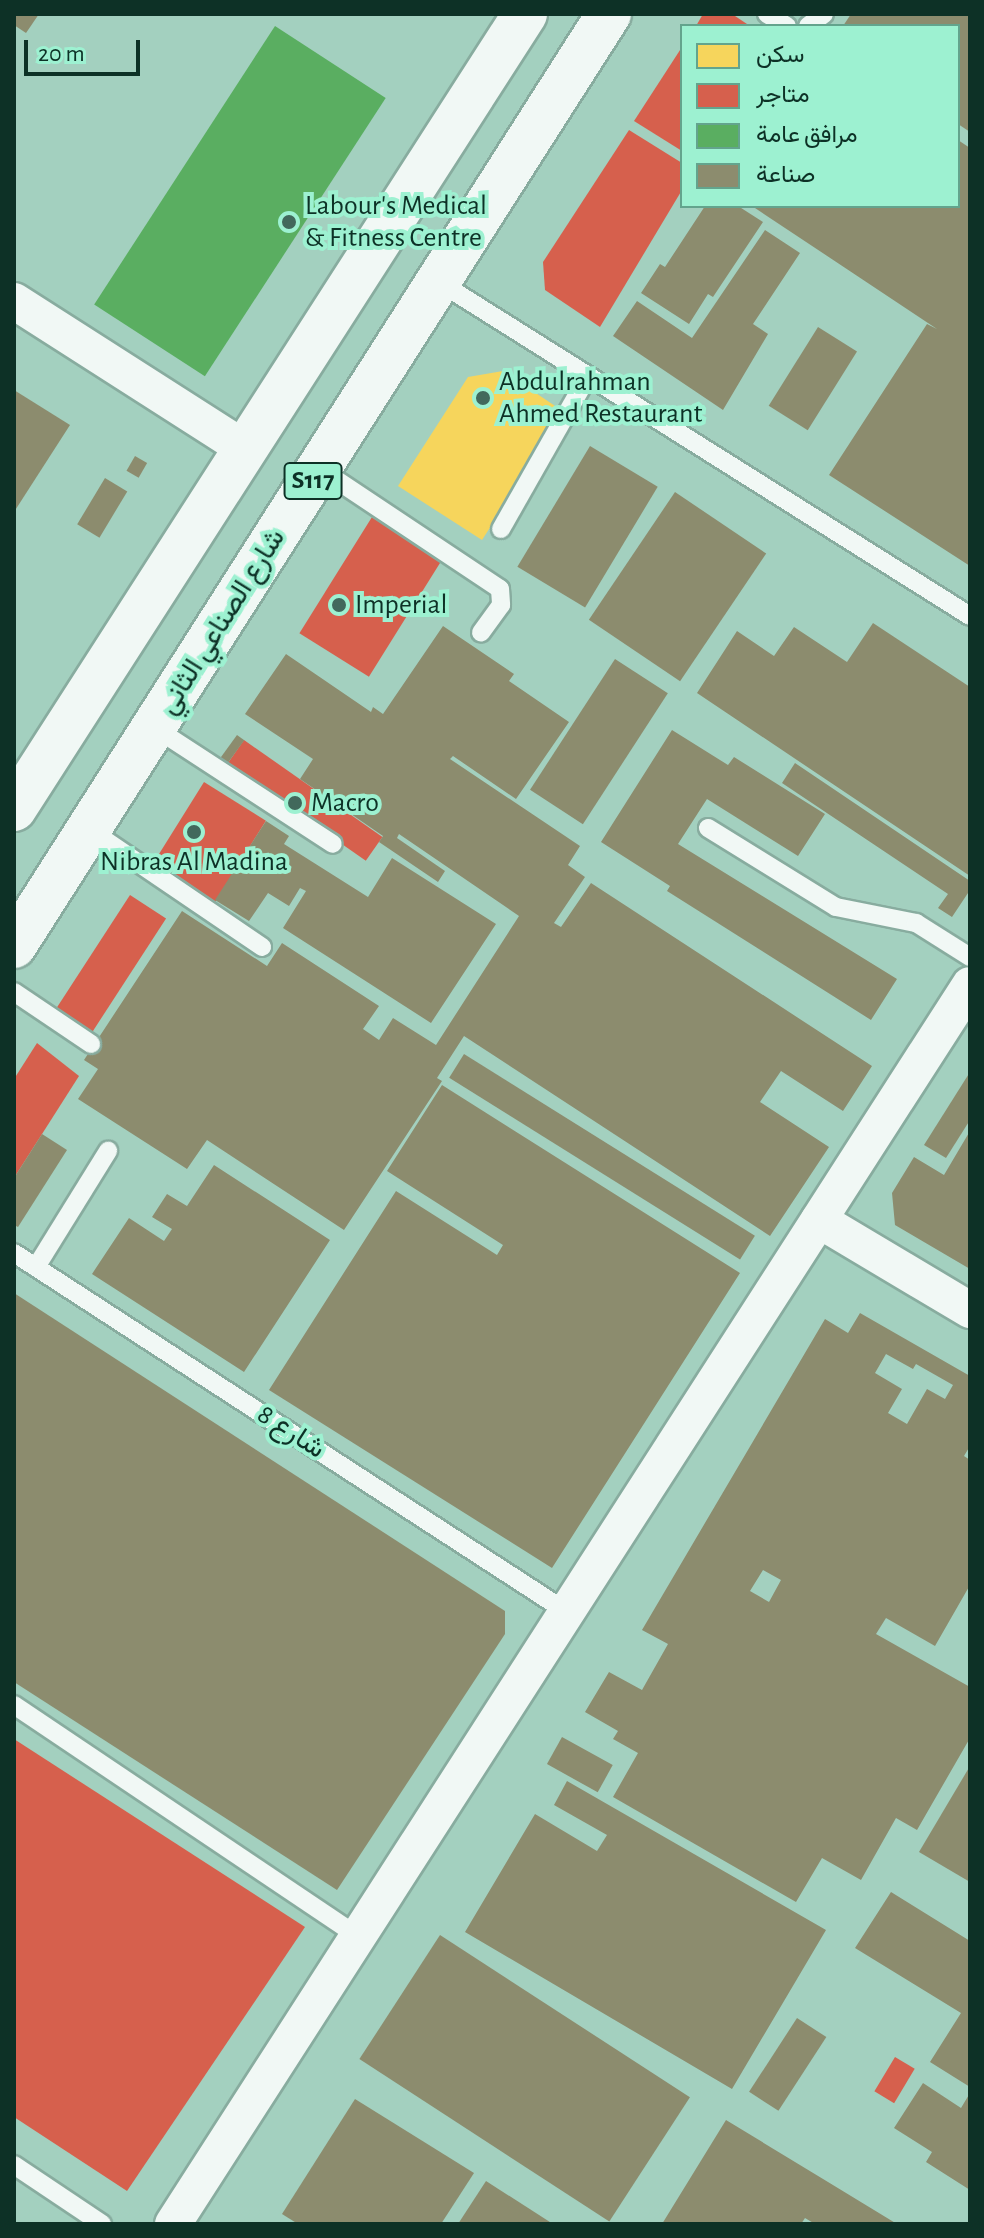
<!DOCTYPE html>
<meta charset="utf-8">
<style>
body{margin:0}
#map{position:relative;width:984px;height:2238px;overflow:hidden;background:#a3d0bf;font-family:"Alegreya Sans",Vazirmatn,sans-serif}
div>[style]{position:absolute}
.homes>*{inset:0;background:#f6d55c}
.shops>*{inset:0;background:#d6604d;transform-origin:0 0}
.public>*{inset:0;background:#5aae61;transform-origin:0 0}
.industry>*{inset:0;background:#8c8c6e;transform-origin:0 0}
.roads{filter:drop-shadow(2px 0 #88ac9f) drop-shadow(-2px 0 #88ac9f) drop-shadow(0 2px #88ac9f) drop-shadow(0 -2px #88ac9f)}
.service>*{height:18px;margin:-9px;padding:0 9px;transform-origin:9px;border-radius:9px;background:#f1f8f5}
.minor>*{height:36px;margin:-18px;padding:0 18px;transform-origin:18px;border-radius:18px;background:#f1f8f5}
.primary>*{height:44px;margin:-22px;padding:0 22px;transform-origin:22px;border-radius:22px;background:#f1f8f5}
.dots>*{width:22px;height:22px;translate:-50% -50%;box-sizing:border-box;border:4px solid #9df1d1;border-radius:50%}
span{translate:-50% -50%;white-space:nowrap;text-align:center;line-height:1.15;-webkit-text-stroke:8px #9df1d1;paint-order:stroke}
.shield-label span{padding:2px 6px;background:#9df1d1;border:2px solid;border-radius:6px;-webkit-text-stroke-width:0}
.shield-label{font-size:26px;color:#0d3126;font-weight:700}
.poi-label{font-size:28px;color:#0d3126}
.left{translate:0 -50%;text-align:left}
.street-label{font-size:28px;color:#0d3126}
.frame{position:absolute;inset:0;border:16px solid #0d3126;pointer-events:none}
.legend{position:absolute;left:680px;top:24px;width:280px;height:184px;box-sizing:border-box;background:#9df1d1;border:2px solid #63a48d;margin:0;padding:10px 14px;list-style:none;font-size:24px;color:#0d3126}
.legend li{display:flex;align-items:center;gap:16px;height:40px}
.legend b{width:40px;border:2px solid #63a48d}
.scale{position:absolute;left:24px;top:40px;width:116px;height:36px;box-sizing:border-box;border:4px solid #0d3126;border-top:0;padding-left:10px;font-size:24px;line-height:28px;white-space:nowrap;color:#0d3126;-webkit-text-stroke:6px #9df1d1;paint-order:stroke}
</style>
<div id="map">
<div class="homes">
<div style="clip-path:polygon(503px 371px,564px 412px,482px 540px,398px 486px,468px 377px)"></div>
</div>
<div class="shops">
<div style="clip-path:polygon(703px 14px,732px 14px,750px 26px,696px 26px)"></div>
<div style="clip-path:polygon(682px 47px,682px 151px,634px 121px)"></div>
<div style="clip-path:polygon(629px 130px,682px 163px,682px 190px,600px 327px,545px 290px,543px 262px)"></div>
<div style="left:372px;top:517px;width:82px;height:137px;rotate:32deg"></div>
<div style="left:244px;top:740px;width:169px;height:29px;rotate:35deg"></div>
<div style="left:204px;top:782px;width:73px;height:104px;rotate:32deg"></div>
<div style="left:130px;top:895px;width:43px;height:139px;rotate:33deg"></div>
<div style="clip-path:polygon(37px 1043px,79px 1076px,14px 1178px,14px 1079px)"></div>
<div style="clip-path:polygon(14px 1739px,305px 1927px,127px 2191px,14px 2117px)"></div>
<div style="left:895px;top:2057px;width:23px;height:40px;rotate:31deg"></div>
</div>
<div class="public">
<div style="left:275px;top:26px;width:132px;height:332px;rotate:33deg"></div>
</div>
<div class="industry">
<div style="clip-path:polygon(14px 14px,39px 14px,26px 33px,14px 25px)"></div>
<div style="clip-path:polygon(851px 14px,970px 14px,970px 132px,958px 124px,958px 26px,843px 26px)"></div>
<div style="clip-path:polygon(958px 140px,970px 148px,970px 566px,829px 475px,927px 324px,937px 329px,752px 206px,958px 206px)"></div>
<div style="clip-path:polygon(705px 206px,738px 206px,763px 222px,713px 297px,708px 294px,689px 324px,641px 293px,660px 264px,665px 267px)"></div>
<div style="clip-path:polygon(765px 230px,800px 253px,753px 324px,768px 334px,723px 410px,613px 336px,637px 301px,692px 338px)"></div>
<div style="left:818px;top:327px;width:46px;height:93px;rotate:32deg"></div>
<div style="clip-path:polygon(14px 390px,70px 425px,14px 512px)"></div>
<div style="left:590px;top:446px;width:79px;height:141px;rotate:31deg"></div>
<div style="left:135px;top:456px;width:14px;height:17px;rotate:30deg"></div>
<div style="left:105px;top:478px;width:26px;height:54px;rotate:31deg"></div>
<div style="left:675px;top:492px;width:110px;height:154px;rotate:34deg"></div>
<div style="clip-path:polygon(873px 623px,970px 687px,970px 876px,697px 693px,737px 631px,774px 656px,794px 627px,847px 662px)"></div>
<div style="clip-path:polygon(443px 626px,514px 674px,509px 681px,569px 722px,516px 799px,453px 756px,450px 759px,580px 846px,568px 865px,585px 877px,554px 923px,561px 927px,591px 883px,872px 1066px,843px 1111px,781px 1071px,760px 1102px,829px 1147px,770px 1236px,464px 1036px,437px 1078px,442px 1081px,344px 1230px,207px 1140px,187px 1169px,78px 1099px,98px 1069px,84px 1060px,182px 911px,267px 966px,282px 943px,379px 1006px,363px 1029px,379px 1040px,393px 1018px,436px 1045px,519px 916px,399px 834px,397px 838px,445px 871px,438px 882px,379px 842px,383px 836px,300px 779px,313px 759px,245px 714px,286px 654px,371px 712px,373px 707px,383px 714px)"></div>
<div style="left:615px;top:659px;width:63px;height:156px;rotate:33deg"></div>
<div style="clip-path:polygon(672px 730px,728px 765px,734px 757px,825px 814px,798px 856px,707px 799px,678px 844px,897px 979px,871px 1020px,667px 891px,670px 886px,601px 842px)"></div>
<div style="left:237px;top:735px;width:9px;height:29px;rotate:36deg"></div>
<div style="clip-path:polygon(795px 763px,970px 881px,970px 890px,952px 917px,938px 908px,948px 894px,782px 783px)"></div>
<div style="clip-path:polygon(266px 821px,289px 836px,284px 844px,368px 897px,392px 858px,496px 924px,431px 1023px,283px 928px,306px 891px,300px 888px,289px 906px,268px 893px,249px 921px,215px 900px)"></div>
<div style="left:464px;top:1054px;width:343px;height:28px;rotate:32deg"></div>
<div style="clip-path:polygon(970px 1072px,970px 1120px,946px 1158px,924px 1145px)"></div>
<div style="clip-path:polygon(442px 1085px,740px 1273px,552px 1568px,269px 1390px,396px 1191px,497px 1255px,503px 1245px,387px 1171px)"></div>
<div style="clip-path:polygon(970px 1131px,970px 1269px,895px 1225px,892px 1193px,914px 1157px,944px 1175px)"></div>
<div style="clip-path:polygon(42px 1134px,67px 1150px,18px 1227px,14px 1225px,14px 1178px)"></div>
<div style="clip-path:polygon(214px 1165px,330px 1240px,244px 1372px,92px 1274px,129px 1218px,164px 1241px,172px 1229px,152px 1217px,167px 1194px,187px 1206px)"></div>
<div style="clip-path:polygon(14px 1293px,505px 1611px,505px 1634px,337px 1890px,14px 1682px)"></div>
<div style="clip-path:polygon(evenodd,860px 1313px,970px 1376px,970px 1446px,964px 1456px,970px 1460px,970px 1585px,935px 1646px,886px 1618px,876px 1634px,970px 1687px,970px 1738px,917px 1830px,896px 1818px,861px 1880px,822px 1858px,796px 1902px,613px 1797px,638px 1753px,613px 1739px,618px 1731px,585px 1712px,609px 1672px,642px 1690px,668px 1644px,642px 1630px,825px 1319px,848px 1333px,860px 1313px,886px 1354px,913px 1369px,916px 1364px,953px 1385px,945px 1399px,927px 1389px,907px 1424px,888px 1413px,902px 1389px,875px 1373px,886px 1354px,860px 1313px,763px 1570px,781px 1580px,769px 1602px,750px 1591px,763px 1570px)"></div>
<div style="left:562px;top:1737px;width:58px;height:31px;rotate:29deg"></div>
<div style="clip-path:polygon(970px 1766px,970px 1882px,919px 1852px)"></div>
<div style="clip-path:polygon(567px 1781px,826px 1930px,732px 2089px,465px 1932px,535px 1814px,597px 1851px,607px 1835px,554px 1805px)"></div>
<div style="clip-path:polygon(891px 1892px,970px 1941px,970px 2087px,930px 2062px,961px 2013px,855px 1948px)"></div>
<div style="left:440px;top:1935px;width:298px;height:148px;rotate:33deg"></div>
<div style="left:797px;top:2018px;width:35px;height:88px;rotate:33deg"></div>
<div style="clip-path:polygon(923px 2083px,961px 2108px,970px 2093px,970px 2190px,926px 2162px,932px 2152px,894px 2128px)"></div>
<div style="clip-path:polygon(355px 2099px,474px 2173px,441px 2224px,298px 2224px,282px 2214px)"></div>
<div style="clip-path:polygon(726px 2120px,828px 2182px,897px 2224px,815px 2224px,805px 2218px,801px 2224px,662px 2224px)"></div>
<div style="clip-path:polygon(486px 2181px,553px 2224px,458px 2224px)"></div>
</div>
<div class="roads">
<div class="service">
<div style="left:767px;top:14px;width:23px;rotate:31deg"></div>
<div style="left:808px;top:26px;width:20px;rotate:-37deg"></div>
<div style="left:439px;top:282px;width:627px;rotate:32.17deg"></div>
<div style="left:320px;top:469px;width:216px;rotate:33.7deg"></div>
<div style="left:500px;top:589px;width:16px;rotate:86deg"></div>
<div style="left:501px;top:605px;width:34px;rotate:126deg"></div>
<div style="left:501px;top:529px;width:176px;rotate:-60.4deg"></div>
<div style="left:155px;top:728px;width:212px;rotate:33.1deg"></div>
<div style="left:708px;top:828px;width:150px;rotate:31.7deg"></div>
<div style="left:836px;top:907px;width:82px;rotate:11.3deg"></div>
<div style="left:916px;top:923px;width:64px;rotate:32.2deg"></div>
<div style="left:90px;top:830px;width:208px;rotate:34.2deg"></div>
<div style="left:14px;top:992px;width:93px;rotate:34deg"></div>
<div style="left:14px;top:1253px;width:659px;rotate:32.99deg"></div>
<div style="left:36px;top:1267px;width:137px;rotate:-58.2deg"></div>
<div style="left:14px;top:1705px;width:414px;rotate:33.9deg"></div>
<div style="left:14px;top:2165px;width:106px;rotate:33.8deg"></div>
</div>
<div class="minor">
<div style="left:14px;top:301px;width:277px;rotate:32.6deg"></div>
<div style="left:819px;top:1220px;width:176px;rotate:30.8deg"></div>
<div style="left:173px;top:2224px;width:1473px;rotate:-57.25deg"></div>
</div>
<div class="primary">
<div style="left:14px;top:809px;width:945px;rotate:-57.27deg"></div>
<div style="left:14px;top:946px;width:1106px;rotate:-57.45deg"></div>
</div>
</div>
<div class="dots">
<div style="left:289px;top:222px;background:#42695c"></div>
<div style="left:483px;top:398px;background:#42695c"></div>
<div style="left:339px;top:605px;background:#42695c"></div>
<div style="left:295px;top:803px;background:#42695c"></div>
<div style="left:194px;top:832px;background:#42695c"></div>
</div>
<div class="shield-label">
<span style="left:313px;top:481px">S117</span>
</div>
<div class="poi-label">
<span class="left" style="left:305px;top:222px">Labour's Medical<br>&amp; Fitness Centre</span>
<span class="left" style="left:499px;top:398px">Abdulrahman<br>Ahmed Restaurant</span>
<span class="left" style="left:355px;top:605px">Imperial</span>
<span class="left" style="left:311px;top:803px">Macro</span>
<span style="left:194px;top:862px">Nibras Al Madina</span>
</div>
<div class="street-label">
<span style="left:222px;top:622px;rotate:-58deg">شارع الصناعي الثاني</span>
<span style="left:291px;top:1432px;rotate:33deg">شارع 8</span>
</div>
<div class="frame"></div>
<ul class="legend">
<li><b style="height:22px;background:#f6d55c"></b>سكن</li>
<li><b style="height:22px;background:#d6604d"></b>متاجر</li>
<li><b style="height:22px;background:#5aae61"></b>مرافق عامة</li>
<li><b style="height:22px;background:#8c8c6e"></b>صناعة</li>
</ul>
<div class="scale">20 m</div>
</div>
